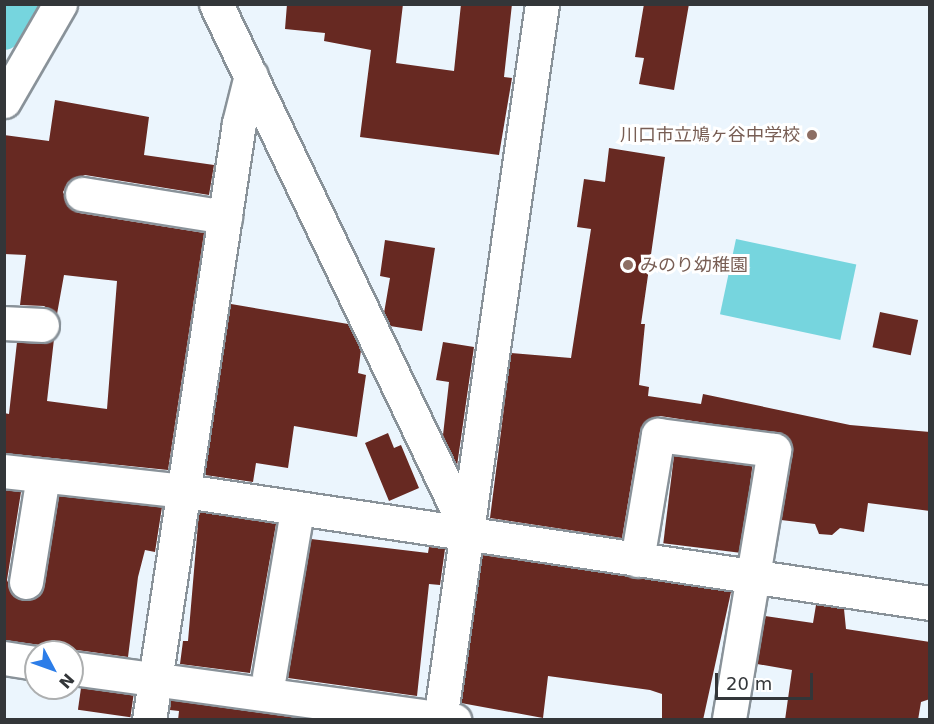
<!DOCTYPE html>
<meta charset="utf-8">
<style>
body{margin:0}
#map{position:relative;width:934px;height:724px;overflow:hidden;background:#ebf5fd;font-family:"DejaVu Sans","Noto Sans JP",sans-serif}
div>[style]{position:absolute}
.water>*{inset:0;background:#76d5de;transform-origin:0 0}
.canal>*{height:34px;margin:-17px;padding:0 17px;transform-origin:17px;border-radius:17px;background:#76d5de}
.building>*{inset:0;background:#672922;transform-origin:0 0}
.roads{filter:drop-shadow(2px 0 #899299) drop-shadow(-2px 0 #899299) drop-shadow(0 2px #899299) drop-shadow(0 -2px #899299)}
.minor>*{height:33px;margin:-16.5px;padding:0 16.5px;transform-origin:16.5px;border-radius:16.5px;background:#fff}
.dots>*{width:16px;height:16px;translate:-50% -50%;box-sizing:border-box;border:3px solid #fff;border-radius:50%}
span{translate:-50% -50%;white-space:nowrap;text-align:center;line-height:1.15;-webkit-text-stroke:6px #fff;paint-order:stroke}
.education-label{font-size:18px;color:#785e54}
.right{translate:-100% -50%;text-align:right}
.left{translate:0 -50%;text-align:left}
.frame{position:absolute;inset:0;border:6px solid #333639;pointer-events:none}
.north{position:absolute;left:24px;top:640px;width:60px;height:60px;box-sizing:border-box;background:#fff;border:2px solid #adafb0;border-radius:50%;rotate:131deg;font-size:16px;font-weight:700;line-height:24px;text-align:center;color:#333639}
.north::after{content:'';display:block;margin:auto;width:21px;height:27px;background:#2c7de8;clip-path:polygon(50% 0,100% 100%,50% 72%,0 100%)}
.scale{position:absolute;left:715px;top:673px;width:98px;height:27px;box-sizing:border-box;border:3px solid #333639;border-top:0;padding-left:8px;font-size:18px;line-height:21px;white-space:nowrap;color:#333639;-webkit-text-stroke:4px #fff;paint-order:stroke}
</style>
<div id="map">
<div class="water">
<div style="left:736px;top:239px;width:123px;height:77px;rotate:12deg"></div>
</div>
<div class="canal">
<div style="left:4px;top:33px;width:34px;rotate:-58deg"></div>
</div>
<div class="building">
<div style="clip-path:polygon(287px 4px,403px 4px,396px 63px,454px 71px,461px 4px,512px 4px,504px 77px,512px 78px,499px 155px,360px 137px,371px 50px,324px 41px,325px 33px,285px 29px)"></div>
<div style="clip-path:polygon(644px 4px,689px 4px,674px 90px,639px 84px,644px 58px,635px 57px)"></div>
<div style="clip-path:polygon(55px 100px,149px 117px,144px 155px,214px 165px,209px 195px,85px 175px,68px 182px,63px 192px,70px 208px,79px 213px,204px 233px,168px 470px,4px 453px,4px 413px,9px 414px,17px 342px,54px 339px,47px 401px,107px 409px,117px 281px,64px 275px,57px 314px,44px 306px,20px 305px,26px 255px,4px 254px,4px 135px,49px 141px)"></div>
<div style="clip-path:polygon(609px 148px,665px 157px,641px 324px,645px 324px,639px 385px,649px 387px,648px 396px,701px 404px,703px 394px,850px 425px,930px 432px,930px 511px,868px 503px,864px 532px,840px 528px,832px 535px,819px 534px,815px 524px,781px 520px,792px 453px,785px 435px,660px 416px,644px 423px,640px 431px,622px 538px,490px 518px,511px 353px,571px 358px,591px 229px,577px 227px,584px 179px,605px 182px)"></div>
<div style="clip-path:polygon(385px 240px,435px 248px,422px 331px,390px 326px,384px 313px,390px 278px,380px 276px)"></div>
<div style="clip-path:polygon(231px 304px,348px 324px,361px 350px,358px 373px,366px 375px,357px 437px,294px 426px,288px 468px,256px 463px,253px 482px,205px 475px)"></div>
<div style="left:880px;top:312px;width:39px;height:36px;rotate:12deg"></div>
<div style="clip-path:polygon(443px 342px,474px 347px,457px 466px,443px 435px,449px 382px,436px 380px)"></div>
<div style="clip-path:polygon(388px 433px,394px 448px,401px 445px,419px 488px,389px 501px,365px 443px)"></div>
<div style="left:674px;top:456px;width:79px;height:88px;rotate:7deg"></div>
<div style="clip-path:polygon(4px 490px,21px 492px,7px 580px,14px 596px,24px 601px,40px 594px,44px 586px,59px 496px,162px 507px,155px 552px,145px 550px,138px 577px,128px 657px,4px 640px)"></div>
<div style="clip-path:polygon(199px 512px,276px 524px,250px 673px,180px 664px,183px 641px,188px 641px)"></div>
<div style="clip-path:polygon(311px 539px,428px 553px,429px 547px,445px 549px,440px 585px,429px 584px,417px 696px,288px 678px)"></div>
<div style="clip-path:polygon(482px 555px,731px 592px,703px 720px,662px 720px,662px 694px,650px 690px,548px 676px,543px 718px,461px 703px)"></div>
<div style="clip-path:polygon(816px 605px,844px 609px,846px 629px,930px 642px,930px 699px,921px 702px,918px 720px,785px 720px,792px 670px,757px 664px,765px 616px,813px 623px)"></div>
<div style="left:81px;top:688px;width:53px;height:22px;rotate:8deg"></div>
<div style="clip-path:polygon(171px 700px,311px 720px,178px 720px,179px 711px,170px 710px)"></div>
</div>
<div class="roads">
<div class="minor">
<div style="left:216px;top:4px;width:590px;rotate:64.48deg"></div>
<div style="left:4px;top:101px;width:112px;rotate:-60deg"></div>
<div style="left:82px;top:194px;width:145px;rotate:9.1deg"></div>
<div style="left:4px;top:323px;width:38px;rotate:3deg"></div>
<div style="left:4px;top:471px;width:182px;rotate:6.3deg"></div>
<div style="left:185px;top:491px;width:753px;rotate:8.55deg"></div>
<div style="left:637px;top:560px;width:127px;rotate:-80.5deg"></div>
<div style="left:658px;top:435px;width:117px;rotate:7.4deg"></div>
<div style="left:774px;top:450px;width:274px;rotate:99.5deg"></div>
<div style="left:26px;top:582px;width:107px;rotate:-80.9deg"></div>
<div style="left:4px;top:658px;width:32px;rotate:9deg"></div>
<div style="left:72px;top:668px;width:386px;rotate:7.8deg"></div>
<div style="left:269px;top:676px;width:167px;rotate:-80.4deg"></div>
<div style="left:149px;top:720px;width:604px;rotate:-81.43deg"></div>
<div style="left:239px;top:123px;width:49px;rotate:-76deg"></div>
<div style="left:440px;top:720px;width:723px;rotate:-81.89deg"></div>
</div>
</div>
<div class="dots">
<div style="left:812px;top:135px;background:#8d6e63"></div>
<div style="left:628px;top:265px;background:#8d6e63"></div>
</div>
<div class="education-label">
<span class="right" style="left:800px;top:135px">川口市立鳩ヶ谷中学校</span>
<span class="left" style="left:640px;top:265px">みのり幼稚園</span>
</div>
<div class="frame"></div>
<div class="north">N</div>
<div class="scale">20 m</div>
</div>
